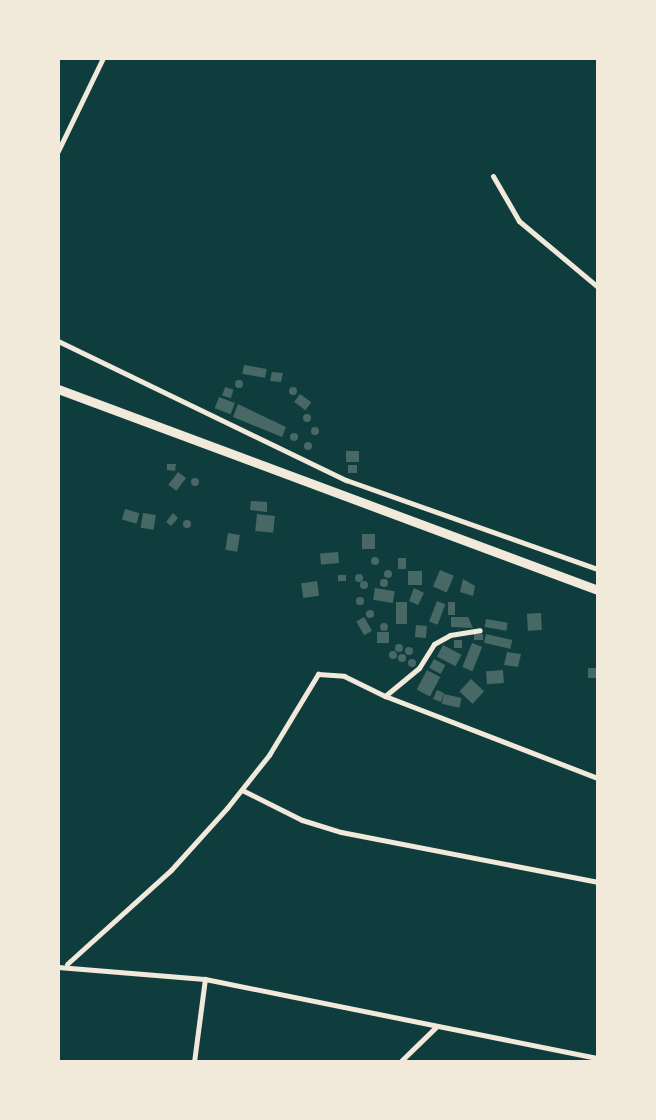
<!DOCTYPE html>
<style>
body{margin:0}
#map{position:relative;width:656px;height:1120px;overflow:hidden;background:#0f3d3e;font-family:Commissioner,sans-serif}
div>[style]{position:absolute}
.building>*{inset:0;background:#486865;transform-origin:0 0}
.round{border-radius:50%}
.minor>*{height:5px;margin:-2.5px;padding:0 2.5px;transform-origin:2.5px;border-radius:2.5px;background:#f1e9da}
.trunk>*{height:9px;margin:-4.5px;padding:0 4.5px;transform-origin:4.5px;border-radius:4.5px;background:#f1e9da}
span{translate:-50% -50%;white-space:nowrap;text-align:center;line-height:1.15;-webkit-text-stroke:7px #f1e9da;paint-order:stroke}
.frame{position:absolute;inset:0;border:60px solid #f1e9da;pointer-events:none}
</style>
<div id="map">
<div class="building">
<div style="left:244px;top:365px;width:23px;height:9px;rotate:10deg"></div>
<div style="clip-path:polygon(272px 372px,283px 373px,281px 382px,270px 381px)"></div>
<div class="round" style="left:235px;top:380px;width:8px;height:8px"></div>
<div class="round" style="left:289px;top:387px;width:8px;height:8px"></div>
<div style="left:225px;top:387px;width:9px;height:9px;rotate:18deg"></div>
<div style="left:300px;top:394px;width:14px;height:10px;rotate:36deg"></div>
<div style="left:219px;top:397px;width:17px;height:12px;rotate:21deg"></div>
<div style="clip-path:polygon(238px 404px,286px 427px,282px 437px,233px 417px)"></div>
<div class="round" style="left:303px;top:414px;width:8px;height:8px"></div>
<div class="round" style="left:311px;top:427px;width:8px;height:8px"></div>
<div class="round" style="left:290px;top:433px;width:8px;height:8px"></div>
<div class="round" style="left:304px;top:442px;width:8px;height:8px"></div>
<div style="left:359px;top:451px;width:11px;height:13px;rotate:90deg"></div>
<div style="clip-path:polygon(167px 464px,176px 464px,175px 471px,167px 470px)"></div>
<div style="left:348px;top:465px;width:9px;height:8px"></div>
<div style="left:178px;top:472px;width:10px;height:16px;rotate:37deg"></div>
<div class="round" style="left:191px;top:478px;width:8px;height:8px"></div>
<div style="clip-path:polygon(251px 501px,267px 502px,267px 512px,250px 510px)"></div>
<div style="left:125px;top:509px;width:15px;height:11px;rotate:16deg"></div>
<div style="left:143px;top:513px;width:13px;height:15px;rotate:9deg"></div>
<div style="clip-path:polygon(173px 513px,178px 518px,171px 526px,166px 522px)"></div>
<div style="left:257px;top:514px;width:18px;height:17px;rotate:6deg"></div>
<div class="round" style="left:183px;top:520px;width:8px;height:8px"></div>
<div style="left:228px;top:533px;width:12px;height:17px;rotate:9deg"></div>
<div style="left:375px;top:534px;width:15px;height:13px;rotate:90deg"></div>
<div style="left:338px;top:552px;width:11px;height:18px;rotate:85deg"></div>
<div class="round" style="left:371px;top:557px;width:8px;height:8px"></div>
<div style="left:398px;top:558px;width:8px;height:11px"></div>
<div class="round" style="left:384px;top:570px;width:8px;height:8px"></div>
<div style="left:440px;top:570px;width:15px;height:18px;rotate:23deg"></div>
<div style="left:422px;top:571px;width:14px;height:14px;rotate:90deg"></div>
<div class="round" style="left:355px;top:574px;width:8px;height:8px"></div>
<div style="left:338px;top:575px;width:8px;height:6px"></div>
<div class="round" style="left:380px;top:579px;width:8px;height:8px"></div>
<div style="clip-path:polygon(463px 579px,475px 586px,473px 596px,460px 592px)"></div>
<div class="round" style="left:360px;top:581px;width:8px;height:8px"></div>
<div style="left:317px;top:581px;width:15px;height:16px;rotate:82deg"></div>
<div style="left:375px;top:588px;width:20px;height:12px;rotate:9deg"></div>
<div style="clip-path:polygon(414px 588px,424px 593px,418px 605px,409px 601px)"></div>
<div class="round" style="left:356px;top:597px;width:8px;height:8px"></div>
<div style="left:437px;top:601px;width:9px;height:22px;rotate:21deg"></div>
<div style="left:396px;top:602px;width:11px;height:22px"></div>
<div style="left:448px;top:602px;width:7px;height:13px"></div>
<div class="round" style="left:366px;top:610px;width:8px;height:8px"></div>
<div style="left:541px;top:613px;width:17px;height:14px;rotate:87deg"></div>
<div style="left:364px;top:617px;width:16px;height:9px;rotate:60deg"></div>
<div style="clip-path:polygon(451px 617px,468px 617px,473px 628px,451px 627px)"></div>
<div style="left:486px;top:619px;width:22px;height:8px;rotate:10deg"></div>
<div class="round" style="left:380px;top:623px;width:8px;height:8px"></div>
<div style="left:416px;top:625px;width:11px;height:12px;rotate:5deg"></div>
<div style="left:377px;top:632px;width:12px;height:11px"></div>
<div style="clip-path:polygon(474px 633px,483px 634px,483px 640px,474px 640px)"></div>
<div style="left:486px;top:634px;width:27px;height:9px;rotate:13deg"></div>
<div style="left:454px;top:640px;width:8px;height:8px"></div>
<div style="left:472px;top:643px;width:11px;height:26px;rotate:22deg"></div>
<div class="round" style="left:395px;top:644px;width:8px;height:8px"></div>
<div style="left:443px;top:645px;width:21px;height:13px;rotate:28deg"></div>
<div class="round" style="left:405px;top:647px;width:8px;height:8px"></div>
<div class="round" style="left:389px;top:651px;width:8px;height:8px"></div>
<div style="clip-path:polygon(507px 652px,521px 654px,518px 667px,504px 665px)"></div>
<div class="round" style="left:398px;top:654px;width:8px;height:8px"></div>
<div class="round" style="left:408px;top:659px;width:8px;height:8px"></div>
<div style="left:434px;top:659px;width:13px;height:10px;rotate:29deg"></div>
<div style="left:588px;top:668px;width:10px;height:10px"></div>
<div style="left:427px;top:670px;width:15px;height:22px;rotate:28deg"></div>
<div style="left:503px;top:670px;width:13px;height:17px;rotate:86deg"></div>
<div style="left:471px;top:679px;width:18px;height:17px;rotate:43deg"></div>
<div style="clip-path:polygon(437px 690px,444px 693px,441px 702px,433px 699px)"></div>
<div style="left:444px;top:694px;width:18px;height:10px;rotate:13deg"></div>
</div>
<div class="minor">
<div style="left:58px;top:151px;width:103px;rotate:-64.2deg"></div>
<div style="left:493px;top:176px;width:52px;rotate:60deg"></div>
<div style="left:519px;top:221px;width:103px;rotate:39.9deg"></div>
<div style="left:58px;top:341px;width:320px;rotate:25.8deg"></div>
<div style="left:346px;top:480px;width:267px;rotate:19.5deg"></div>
<div style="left:385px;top:696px;width:228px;rotate:21.1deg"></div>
<div style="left:242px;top:790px;width:67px;rotate:26.6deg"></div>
<div style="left:302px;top:820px;width:41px;rotate:17.1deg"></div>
<div style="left:341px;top:832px;width:262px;rotate:11deg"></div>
<div style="left:67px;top:964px;width:140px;rotate:-42.1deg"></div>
<div style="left:171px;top:870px;width:84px;rotate:-47.9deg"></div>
<div style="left:227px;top:808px;width:68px;rotate:-51.6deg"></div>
<div style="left:269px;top:755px;width:95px;rotate:-58.8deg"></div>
<div style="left:318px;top:674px;width:26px;rotate:4deg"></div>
<div style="left:344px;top:676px;width:46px;rotate:26deg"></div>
<div style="left:385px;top:696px;width:44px;rotate:-39.5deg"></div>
<div style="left:419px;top:668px;width:28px;rotate:-58deg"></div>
<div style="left:434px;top:644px;width:18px;rotate:-29deg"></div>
<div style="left:450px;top:635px;width:30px;rotate:-9deg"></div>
<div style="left:58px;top:967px;width:147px;rotate:4.7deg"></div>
<div style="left:205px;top:979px;width:401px;rotate:11.4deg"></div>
<div style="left:194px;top:1062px;width:84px;rotate:-82.5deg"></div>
<div style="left:400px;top:1062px;width:50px;rotate:-44.2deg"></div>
</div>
<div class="trunk">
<div style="left:58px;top:389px;width:576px;rotate:20.42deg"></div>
</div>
<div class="frame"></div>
</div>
